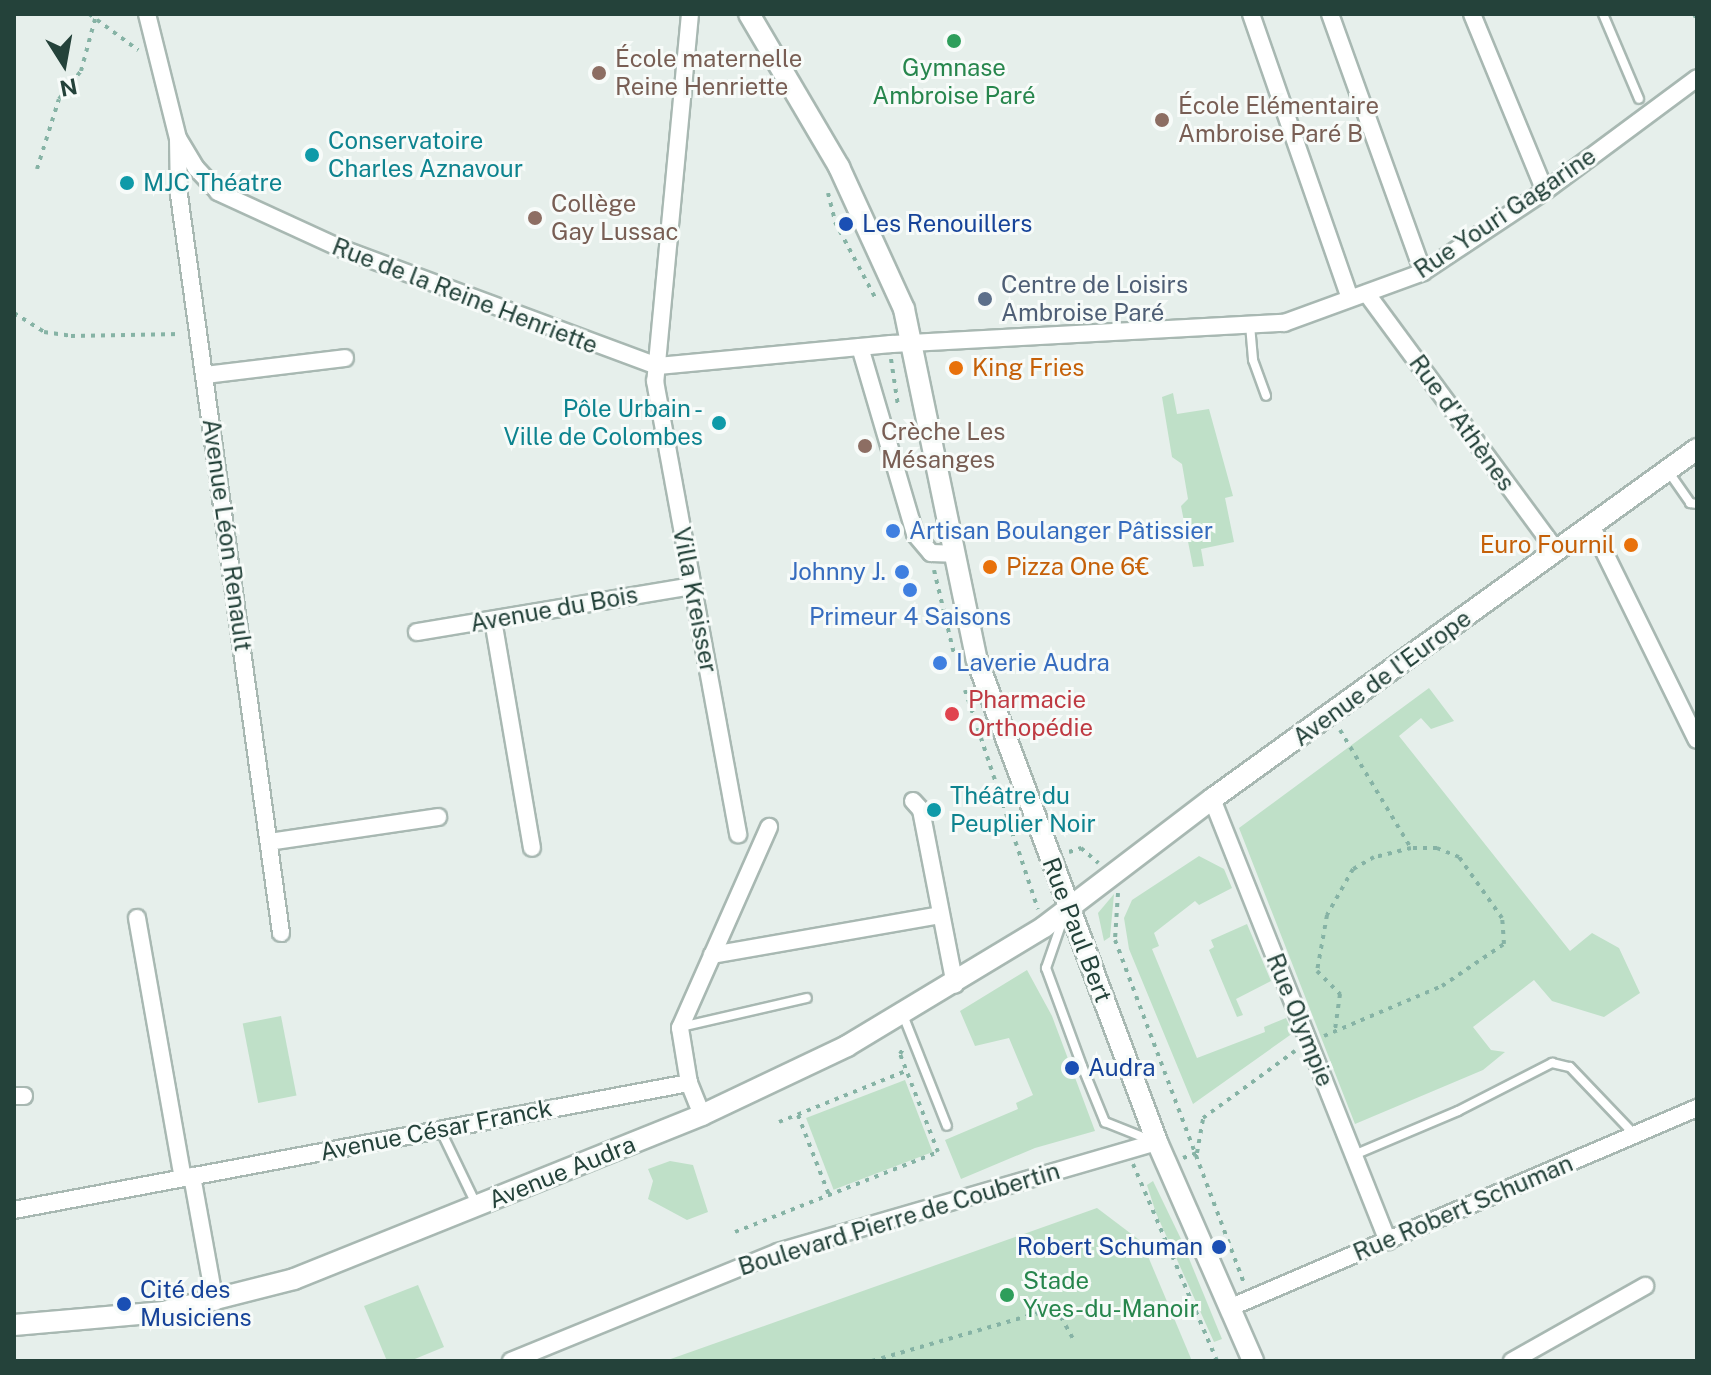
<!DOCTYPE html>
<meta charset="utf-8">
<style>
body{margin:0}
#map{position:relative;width:1711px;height:1375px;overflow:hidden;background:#e6efeb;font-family:"Public Sans",sans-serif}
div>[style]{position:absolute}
.green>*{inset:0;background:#bfe0c8;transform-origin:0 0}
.path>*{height:4px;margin-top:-2px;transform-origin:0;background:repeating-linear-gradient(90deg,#86b3a5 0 4px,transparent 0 10px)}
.roads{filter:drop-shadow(2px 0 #a8b8b2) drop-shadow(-2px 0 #a8b8b2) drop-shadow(0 2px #a8b8b2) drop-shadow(0 -2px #a8b8b2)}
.service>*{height:8px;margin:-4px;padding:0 4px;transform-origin:4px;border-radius:4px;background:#fff}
.minor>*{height:16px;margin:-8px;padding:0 8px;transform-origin:8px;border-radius:8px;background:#fff}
.tertiary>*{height:20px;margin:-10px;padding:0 10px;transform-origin:10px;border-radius:10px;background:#fff}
.dots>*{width:22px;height:22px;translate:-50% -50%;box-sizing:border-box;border:4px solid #f7fbf9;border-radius:50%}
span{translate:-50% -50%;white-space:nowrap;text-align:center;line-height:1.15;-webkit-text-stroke:6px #f7fbf9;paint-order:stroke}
.education-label{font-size:24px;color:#785e54}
.left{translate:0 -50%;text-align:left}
.leisure-label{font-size:24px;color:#27864d}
.culture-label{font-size:24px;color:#0d838f}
.right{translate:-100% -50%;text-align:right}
.street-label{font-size:24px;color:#24423a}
.transit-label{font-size:24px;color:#164399}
.service-label{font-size:24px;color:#4e5e75}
.food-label{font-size:24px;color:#c56008}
.shop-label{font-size:24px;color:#366cbe}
.health-label{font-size:24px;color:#be3a42}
.frame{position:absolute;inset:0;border:16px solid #24423a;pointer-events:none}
.north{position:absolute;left:24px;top:24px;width:80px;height:80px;-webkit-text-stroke:6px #f7fbf9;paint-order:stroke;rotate:169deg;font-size:22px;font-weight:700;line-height:32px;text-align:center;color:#24423a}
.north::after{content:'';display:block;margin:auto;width:28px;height:36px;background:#24423a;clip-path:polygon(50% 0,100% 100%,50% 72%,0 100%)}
</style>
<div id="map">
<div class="green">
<div style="clip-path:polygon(1173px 393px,1177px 414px,1209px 409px,1233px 496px,1225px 498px,1234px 542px,1201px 549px,1204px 566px,1193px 567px,1181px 506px,1188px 499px,1182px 464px,1172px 457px,1162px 397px)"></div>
<div style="clip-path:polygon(1429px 688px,1454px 721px,1431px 729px,1421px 718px,1399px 736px,1570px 951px,1592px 933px,1619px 948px,1640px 993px,1604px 1017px,1552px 1001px,1534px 980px,1473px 1027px,1491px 1050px,1505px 1052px,1483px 1070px,1355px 1124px,1239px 828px)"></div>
<div style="clip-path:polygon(1199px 856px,1224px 869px,1232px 888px,1199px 905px,1195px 901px,1154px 933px,1159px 946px,1152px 949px,1197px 1058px,1265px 1032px,1264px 1027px,1286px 1018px,1293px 1033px,1193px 1104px,1129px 949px,1124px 918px,1132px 900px)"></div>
<div style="clip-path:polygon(1114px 894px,1110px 937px,1104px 941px,1098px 913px)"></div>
<div style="clip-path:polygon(1247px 924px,1271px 981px,1236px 999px,1243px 1015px,1237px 1017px,1209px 950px,1214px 947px,1211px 940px)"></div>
<div style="clip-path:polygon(1027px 970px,1052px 1016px,1095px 1131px,1035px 1148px,961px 1179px,945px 1140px,1018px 1109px,1016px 1103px,1033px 1095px,1009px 1038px,975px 1046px,960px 1011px)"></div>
<div style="left:281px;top:1016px;width:81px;height:39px;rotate:79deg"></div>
<div style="left:905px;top:1080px;width:77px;height:106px;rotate:69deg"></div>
<div style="clip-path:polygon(670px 1161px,693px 1165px,708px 1212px,687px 1220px,648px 1199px,653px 1181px,648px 1169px)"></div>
<div style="clip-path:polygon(1153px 1181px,1181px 1239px,1222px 1339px,1214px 1342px,1156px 1213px,1147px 1185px)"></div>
<div style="clip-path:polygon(1097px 1208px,1142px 1242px,1192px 1361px,665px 1361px)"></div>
<div style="clip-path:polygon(418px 1285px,444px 1347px,410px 1361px,387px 1361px,364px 1306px)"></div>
</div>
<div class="path">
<div style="left:89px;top:14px;width:61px;rotate:36.3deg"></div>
<div style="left:1694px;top:14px;width:7px;rotate:63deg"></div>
<div style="left:37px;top:169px;width:73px;rotate:-72.6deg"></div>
<div style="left:59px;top:99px;width:36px;rotate:-52deg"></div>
<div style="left:81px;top:71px;width:54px;rotate:-74.9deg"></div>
<div style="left:828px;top:193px;width:30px;rotate:76deg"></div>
<div style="left:835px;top:222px;width:89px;rotate:62deg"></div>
<div style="left:14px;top:313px;width:36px;rotate:32deg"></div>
<div style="left:44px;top:332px;width:27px;rotate:8deg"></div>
<div style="left:71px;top:336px;width:110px;rotate:-1deg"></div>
<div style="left:891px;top:359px;width:48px;rotate:81.5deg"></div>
<div style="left:934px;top:570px;width:86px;rotate:76.6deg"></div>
<div style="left:965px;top:690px;width:231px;rotate:71.6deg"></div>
<div style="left:1340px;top:730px;width:138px;rotate:59deg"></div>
<div style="left:1069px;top:852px;width:13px;rotate:-18deg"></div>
<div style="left:1081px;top:848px;width:23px;rotate:41deg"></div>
<div style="left:1118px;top:893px;width:47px;rotate:93.7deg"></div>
<div style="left:1115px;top:940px;width:367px;rotate:69.4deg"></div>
<div style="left:1324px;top:1036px;width:128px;rotate:-23deg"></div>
<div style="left:1442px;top:986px;width:75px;rotate:-34.1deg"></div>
<div style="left:1504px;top:944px;width:26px;rotate:-94deg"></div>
<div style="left:1502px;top:918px;width:75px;rotate:-125.2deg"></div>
<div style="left:1459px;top:857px;width:24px;rotate:-158deg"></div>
<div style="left:1437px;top:848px;width:26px;rotate:180deg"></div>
<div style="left:1411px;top:848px;width:38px;rotate:166deg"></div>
<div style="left:1374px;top:857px;width:24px;rotate:150deg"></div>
<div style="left:1353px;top:869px;width:53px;rotate:119.5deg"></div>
<div style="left:1327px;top:915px;width:57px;rotate:100.1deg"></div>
<div style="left:1317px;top:971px;width:33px;rotate:45deg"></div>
<div style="left:1340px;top:994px;width:37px;rotate:98deg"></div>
<div style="left:798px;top:1115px;width:86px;rotate:68.8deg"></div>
<div style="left:779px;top:1122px;width:137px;rotate:-21.9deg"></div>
<div style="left:1183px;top:1158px;width:15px;rotate:-20deg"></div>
<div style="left:1197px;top:1153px;width:36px;rotate:-80deg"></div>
<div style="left:1203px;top:1118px;width:114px;rotate:-36.1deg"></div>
<div style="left:1133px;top:1164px;width:214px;rotate:66.9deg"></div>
<div style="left:735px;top:1232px;width:218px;rotate:-21.5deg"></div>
<div style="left:938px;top:1152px;width:105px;rotate:-111.2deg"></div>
<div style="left:900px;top:1054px;width:6px;rotate:-59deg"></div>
<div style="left:872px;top:1361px;width:191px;rotate:-16.1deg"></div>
<div style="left:1056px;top:1308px;width:35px;rotate:61deg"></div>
</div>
<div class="roads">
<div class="service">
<div style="left:1603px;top:14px;width:92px;rotate:67deg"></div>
<div style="left:1250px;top:325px;width:35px;rotate:85deg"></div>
<div style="left:1253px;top:360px;width:38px;rotate:70deg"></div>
<div style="left:1668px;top:471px;width:39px;rotate:55deg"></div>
<div style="left:1690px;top:503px;width:7px;rotate:8deg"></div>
<div style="left:1063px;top:919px;width:52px;rotate:109.1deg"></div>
<div style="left:1046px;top:968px;width:104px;rotate:69.8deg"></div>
<div style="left:1082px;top:1066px;width:61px;rotate:67.7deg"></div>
<div style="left:1105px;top:1122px;width:48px;rotate:21.8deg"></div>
<div style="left:903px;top:1015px;width:119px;rotate:68.4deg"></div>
<div style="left:681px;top:1027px;width:129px;rotate:-13deg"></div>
<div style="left:440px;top:1129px;width:85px;rotate:64.3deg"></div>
<div style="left:1354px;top:1155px;width:113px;rotate:-22.9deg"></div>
<div style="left:1458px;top:1111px;width:106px;rotate:-27.1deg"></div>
<div style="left:1552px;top:1063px;width:18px;rotate:13deg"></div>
<div style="left:1570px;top:1067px;width:93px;rotate:46.3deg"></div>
</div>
<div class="minor">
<div style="left:147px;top:14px;width:128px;rotate:76deg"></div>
<div style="left:178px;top:138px;width:35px;rotate:59deg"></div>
<div style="left:196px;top:168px;width:33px;rotate:47deg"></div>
<div style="left:218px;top:192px;width:134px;rotate:24.7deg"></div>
<div style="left:340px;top:248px;width:339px;rotate:20.4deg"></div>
<div style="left:658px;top:366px;width:234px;rotate:-5.4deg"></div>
<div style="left:891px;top:344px;width:394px;rotate:-3.1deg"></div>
<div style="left:1284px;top:323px;width:148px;rotate:-20.1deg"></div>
<div style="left:1423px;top:272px;width:146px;rotate:-33.6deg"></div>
<div style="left:1545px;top:191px;width:189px;rotate:-36.6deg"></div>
<div style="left:690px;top:14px;width:369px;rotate:95.4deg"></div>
<div style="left:655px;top:381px;width:461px;rotate:79.6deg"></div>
<div style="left:1251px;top:14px;width:301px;rotate:70.8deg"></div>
<div style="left:1330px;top:14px;width:274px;rotate:70.2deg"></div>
<div style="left:1472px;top:14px;width:191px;rotate:67.6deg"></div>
<div style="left:178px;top:139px;width:56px;rotate:89deg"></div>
<div style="left:179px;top:195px;width:745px;rotate:82.13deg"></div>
<div style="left:1367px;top:294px;width:320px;rotate:53.6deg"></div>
<div style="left:860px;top:347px;width:195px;rotate:73.6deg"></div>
<div style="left:915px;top:534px;width:25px;rotate:50deg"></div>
<div style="left:931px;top:553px;width:23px;rotate:2deg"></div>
<div style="left:205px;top:375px;width:141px;rotate:-6.9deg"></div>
<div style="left:1592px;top:527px;width:237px;rotate:63.8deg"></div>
<div style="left:493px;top:620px;width:231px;rotate:80.3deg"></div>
<div style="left:417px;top:632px;width:278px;rotate:-9.5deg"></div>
<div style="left:1212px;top:799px;width:476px;rotate:68.3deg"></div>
<div style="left:913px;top:801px;width:12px;rotate:48deg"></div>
<div style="left:921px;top:810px;width:178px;rotate:79deg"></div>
<div style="left:269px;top:842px;width:171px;rotate:-8.4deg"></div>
<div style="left:137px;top:918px;width:264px;rotate:80deg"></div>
<div style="left:712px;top:955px;width:232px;rotate:-9.9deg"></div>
<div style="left:14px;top:1096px;width:10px"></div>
<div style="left:702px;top:1115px;width:35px;rotate:-112deg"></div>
<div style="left:689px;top:1083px;width:56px;rotate:-99.3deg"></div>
<div style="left:680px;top:1028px;width:220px;rotate:-66.1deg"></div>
<div style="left:192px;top:1176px;width:128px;rotate:79.7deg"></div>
<div style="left:14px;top:1210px;width:687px;rotate:-10.66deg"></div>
<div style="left:1229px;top:1308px;width:509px;rotate:-23.14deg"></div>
<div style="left:511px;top:1361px;width:288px;rotate:-22.2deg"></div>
<div style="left:778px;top:1252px;width:395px;rotate:-16.2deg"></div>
<div style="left:1512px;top:1361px;width:153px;rotate:-29.4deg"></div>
</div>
<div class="tertiary">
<div style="left:749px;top:14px;width:178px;rotate:59.5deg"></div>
<div style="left:839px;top:167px;width:156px;rotate:65.4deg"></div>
<div style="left:904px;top:309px;width:359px;rotate:78.3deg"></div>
<div style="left:977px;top:660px;width:515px;rotate:69.52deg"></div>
<div style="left:1157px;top:1142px;width:239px;rotate:66.3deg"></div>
<div style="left:14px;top:1325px;width:151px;rotate:-5deg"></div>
<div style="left:164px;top:1312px;width:134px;rotate:-14.2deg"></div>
<div style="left:294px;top:1279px;width:440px;rotate:-21.9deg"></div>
<div style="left:702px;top:1115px;width:161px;rotate:-25.4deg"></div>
<div style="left:847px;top:1046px;width:230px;rotate:-31.1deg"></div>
<div style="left:1044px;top:927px;width:211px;rotate:-37.3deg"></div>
<div style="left:1212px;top:799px;width:598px;rotate:-35.82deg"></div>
</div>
</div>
<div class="dots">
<div style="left:954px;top:41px;background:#2e9e5b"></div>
<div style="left:599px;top:73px;background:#8d6e63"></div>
<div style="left:1162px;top:120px;background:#8d6e63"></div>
<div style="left:312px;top:155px;background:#0f9aa8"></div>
<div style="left:127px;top:183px;background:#0f9aa8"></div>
<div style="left:535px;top:218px;background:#8d6e63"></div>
<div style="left:846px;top:224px;background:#1a4fb4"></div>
<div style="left:985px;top:299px;background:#5c6f8a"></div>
<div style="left:956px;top:368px;background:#e8710a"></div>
<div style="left:719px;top:423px;background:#0f9aa8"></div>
<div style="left:865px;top:446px;background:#8d6e63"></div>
<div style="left:893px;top:531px;background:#3f7fe0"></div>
<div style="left:1631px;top:545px;background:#e8710a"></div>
<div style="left:990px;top:567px;background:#e8710a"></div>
<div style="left:902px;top:572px;background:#3f7fe0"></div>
<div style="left:910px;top:590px;background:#3f7fe0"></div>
<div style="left:940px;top:663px;background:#3f7fe0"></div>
<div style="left:952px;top:714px;background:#e0444e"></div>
<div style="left:934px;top:810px;background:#0f9aa8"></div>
<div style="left:1072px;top:1068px;background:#1a4fb4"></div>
<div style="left:1219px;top:1247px;background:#1a4fb4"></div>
<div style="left:1007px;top:1295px;background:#2e9e5b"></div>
<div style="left:124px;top:1304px;background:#1a4fb4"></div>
</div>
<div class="education-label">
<span class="left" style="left:615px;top:73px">École maternelle<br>Reine Henriette</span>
<span class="left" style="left:1178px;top:120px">École Elémentaire<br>Ambroise Paré B</span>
<span class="left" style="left:551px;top:218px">Collège<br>Gay Lussac</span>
<span class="left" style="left:881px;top:446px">Crèche Les<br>Mésanges</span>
</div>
<div class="leisure-label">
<span style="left:954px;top:82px">Gymnase<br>Ambroise Paré</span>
<span class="left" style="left:1023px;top:1295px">Stade<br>Yves-du-Manoir</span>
</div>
<div class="culture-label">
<span class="left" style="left:328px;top:155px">Conservatoire<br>Charles Aznavour</span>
<span class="left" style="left:143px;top:183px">MJC Théatre</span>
<span class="right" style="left:703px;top:423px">Pôle Urbain -<br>Ville de Colombes</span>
<span class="left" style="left:950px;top:810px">Théâtre du<br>Peuplier Noir</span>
</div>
<div class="street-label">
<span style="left:1505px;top:213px;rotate:-34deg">Rue Youri Gagarine</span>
<span style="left:465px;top:296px;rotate:21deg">Rue de la Reine Henriette</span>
<span style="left:1462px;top:423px;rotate:54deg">Rue d'Athènes</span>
<span style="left:227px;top:535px;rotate:82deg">Avenue Léon Renault</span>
<span style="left:695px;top:600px;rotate:79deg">Villa Kreisser</span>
<span style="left:554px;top:609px;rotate:-10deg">Avenue du Bois</span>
<span style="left:1382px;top:678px;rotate:-36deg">Avenue de l'Europe</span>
<span style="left:1077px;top:930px;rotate:69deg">Rue Paul Bert</span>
<span style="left:1300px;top:1020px;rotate:68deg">Rue Olympie</span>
<span style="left:436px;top:1130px;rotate:-11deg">Avenue César Franck</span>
<span style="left:562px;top:1172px;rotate:-22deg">Avenue Audra</span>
<span style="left:1463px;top:1208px;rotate:-23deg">Rue Robert Schuman</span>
<span style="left:899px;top:1219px;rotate:-17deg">Boulevard Pierre de Coubertin</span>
</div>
<div class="transit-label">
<span class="left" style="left:862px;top:224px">Les Renouillers</span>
<span class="left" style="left:1088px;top:1068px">Audra</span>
<span class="right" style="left:1203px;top:1247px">Robert Schuman</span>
<span class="left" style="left:140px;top:1304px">Cité des<br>Musiciens</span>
</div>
<div class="service-label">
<span class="left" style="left:1001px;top:299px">Centre de Loisirs<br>Ambroise Paré</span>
</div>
<div class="food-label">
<span class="left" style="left:972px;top:368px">King Fries</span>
<span class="right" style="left:1615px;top:545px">Euro Fournil</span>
<span class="left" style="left:1006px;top:567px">Pizza One 6€</span>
</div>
<div class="shop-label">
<span class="left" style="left:909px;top:531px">Artisan Boulanger Pâtissier</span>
<span class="right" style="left:886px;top:572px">Johnny J.</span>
<span style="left:910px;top:617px">Primeur 4 Saisons</span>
<span class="left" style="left:956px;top:663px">Laverie Audra</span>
</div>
<div class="health-label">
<span class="left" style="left:968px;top:714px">Pharmacie<br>Orthopédie</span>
</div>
<div class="frame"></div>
<div class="north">N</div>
</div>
